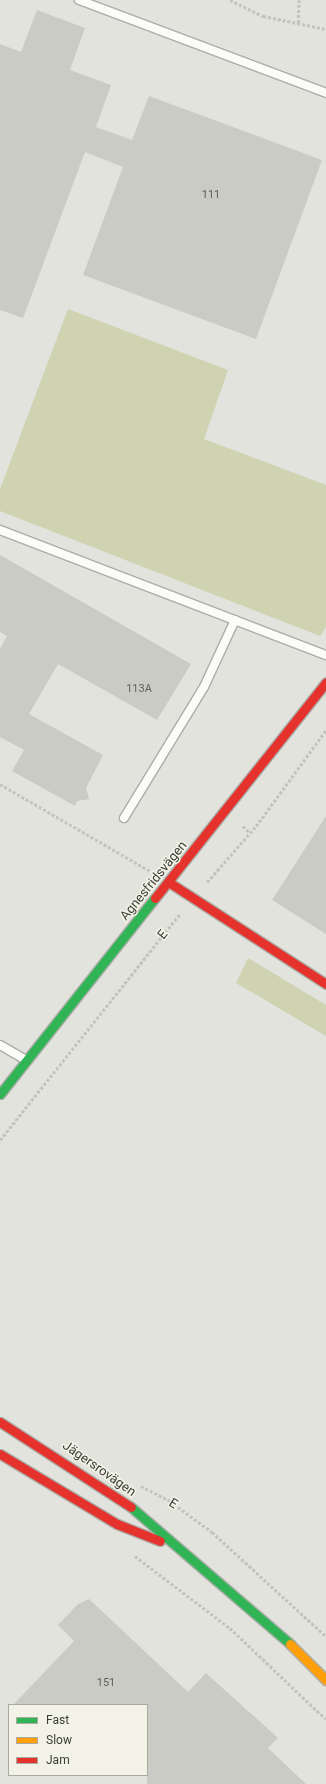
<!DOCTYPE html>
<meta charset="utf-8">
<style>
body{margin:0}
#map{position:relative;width:326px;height:1784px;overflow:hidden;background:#e2e3dc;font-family:Roboto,sans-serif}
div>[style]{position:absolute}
.green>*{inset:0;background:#d0d3b1}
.building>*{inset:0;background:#cbcbc6}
.path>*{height:2.5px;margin-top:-1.25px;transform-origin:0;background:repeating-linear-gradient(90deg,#c3c3c0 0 3px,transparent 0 5px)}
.roads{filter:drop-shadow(1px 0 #acada8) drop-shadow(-1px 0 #acada8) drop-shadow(0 1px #acada8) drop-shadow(0 -1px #acada8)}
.lane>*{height:8px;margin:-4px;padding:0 4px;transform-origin:4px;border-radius:4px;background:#fbfbfa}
.fast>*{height:9px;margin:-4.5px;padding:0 4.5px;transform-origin:4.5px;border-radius:4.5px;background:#30b455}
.slow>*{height:9px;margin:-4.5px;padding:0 4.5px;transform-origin:4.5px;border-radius:4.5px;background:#ff9f0a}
.jam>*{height:9px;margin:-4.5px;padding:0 4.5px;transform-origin:4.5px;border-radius:4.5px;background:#e5322d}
span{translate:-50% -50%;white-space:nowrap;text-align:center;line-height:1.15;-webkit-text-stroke:3px #f2f3e6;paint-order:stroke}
.number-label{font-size:11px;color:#60605b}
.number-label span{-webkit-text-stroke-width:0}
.street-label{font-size:13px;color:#3c3d37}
.legend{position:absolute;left:8px;top:1704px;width:140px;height:72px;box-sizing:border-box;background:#f2f3e6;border:1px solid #a9aaa0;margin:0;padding:5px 7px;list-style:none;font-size:12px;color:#3c3d37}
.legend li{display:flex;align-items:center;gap:8px;height:20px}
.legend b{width:20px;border:1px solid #a9aaa0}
</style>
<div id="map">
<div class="green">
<div style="clip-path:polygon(68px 309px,228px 370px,204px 439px,326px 485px,326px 627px,320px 636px,0 511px,0 489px)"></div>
<div style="clip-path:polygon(248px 958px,326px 1005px,326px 1036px,236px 983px)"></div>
</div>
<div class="building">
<div style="clip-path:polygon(37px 10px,85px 28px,70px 70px,111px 85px,96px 127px,132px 140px,149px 96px,322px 160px,256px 339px,83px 275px,123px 167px,85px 152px,23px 318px,0 310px,0 44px,21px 52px)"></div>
<div style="clip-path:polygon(0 555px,191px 664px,157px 720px,58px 664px,29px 714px,103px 755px,86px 788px,89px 799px,77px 801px,75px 806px,12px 771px,24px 750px,0 737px,0 649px,7px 636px,0 632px)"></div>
<div style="clip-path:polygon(326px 816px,326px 934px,272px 900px)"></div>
<div style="clip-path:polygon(89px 1599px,188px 1692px,206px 1673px,278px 1738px,268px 1748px,306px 1784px,147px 1784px,147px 1705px,13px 1705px,74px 1641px,58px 1625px,78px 1604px)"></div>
</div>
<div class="path">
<div style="left:230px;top:0;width:37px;rotate:26deg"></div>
<div style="left:263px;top:16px;width:64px;rotate:11.7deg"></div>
<div style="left:298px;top:23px;width:23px;rotate:-88deg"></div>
<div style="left:0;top:784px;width:173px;rotate:30.1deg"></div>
<div style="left:243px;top:826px;width:10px;rotate:45deg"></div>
<div style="left:207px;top:882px;width:74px;rotate:-48.8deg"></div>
<div style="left:256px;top:826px;width:119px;rotate:-53.9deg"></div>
<div style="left:0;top:1140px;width:289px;rotate:-51.5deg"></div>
<div style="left:141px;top:1486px;width:33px;rotate:27deg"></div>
<div style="left:170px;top:1501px;width:52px;rotate:36.4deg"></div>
<div style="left:212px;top:1532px;width:154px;rotate:42.4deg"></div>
<div style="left:135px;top:1556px;width:119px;rotate:37.2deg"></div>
<div style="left:230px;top:1628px;width:132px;rotate:43.5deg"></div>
</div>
<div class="roads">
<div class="lane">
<div style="left:79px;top:0;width:264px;rotate:20.6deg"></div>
<div style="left:0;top:530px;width:349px;rotate:21deg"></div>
<div style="left:124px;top:818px;width:153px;rotate:-58.6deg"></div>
<div style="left:204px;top:687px;width:74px;rotate:-65.2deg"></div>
<div style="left:0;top:1045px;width:30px;rotate:30deg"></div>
</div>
<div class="fast">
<div style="left:0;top:1094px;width:250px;rotate:-51.7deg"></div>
<div style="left:131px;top:1507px;width:210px;rotate:40.7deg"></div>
</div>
<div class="slow">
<div style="left:290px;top:1644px;width:51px;rotate:45deg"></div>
</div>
<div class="jam">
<div style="left:170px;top:883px;width:186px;rotate:32.9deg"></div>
<div style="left:155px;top:898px;width:275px;rotate:-51.6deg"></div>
<div style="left:0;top:1422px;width:156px;rotate:33deg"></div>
<div style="left:0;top:1454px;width:136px;rotate:30.9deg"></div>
<div style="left:117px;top:1524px;width:46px;rotate:21.6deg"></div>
</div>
</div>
<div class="number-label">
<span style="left:211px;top:195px">111</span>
<span style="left:139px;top:689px">113A</span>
<span style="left:106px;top:1683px">151</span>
</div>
<div class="street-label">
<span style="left:154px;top:881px;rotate:-51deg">Agnesfridsvägen</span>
<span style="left:163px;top:935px;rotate:-51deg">E</span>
<span style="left:99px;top:1469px;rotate:35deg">Jägersrovägen</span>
<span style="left:173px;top:1504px;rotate:32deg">E</span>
</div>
<ul class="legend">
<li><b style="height:5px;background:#30b455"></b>Fast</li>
<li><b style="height:5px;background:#ff9f0a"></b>Slow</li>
<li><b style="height:5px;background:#e5322d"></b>Jam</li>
</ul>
</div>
